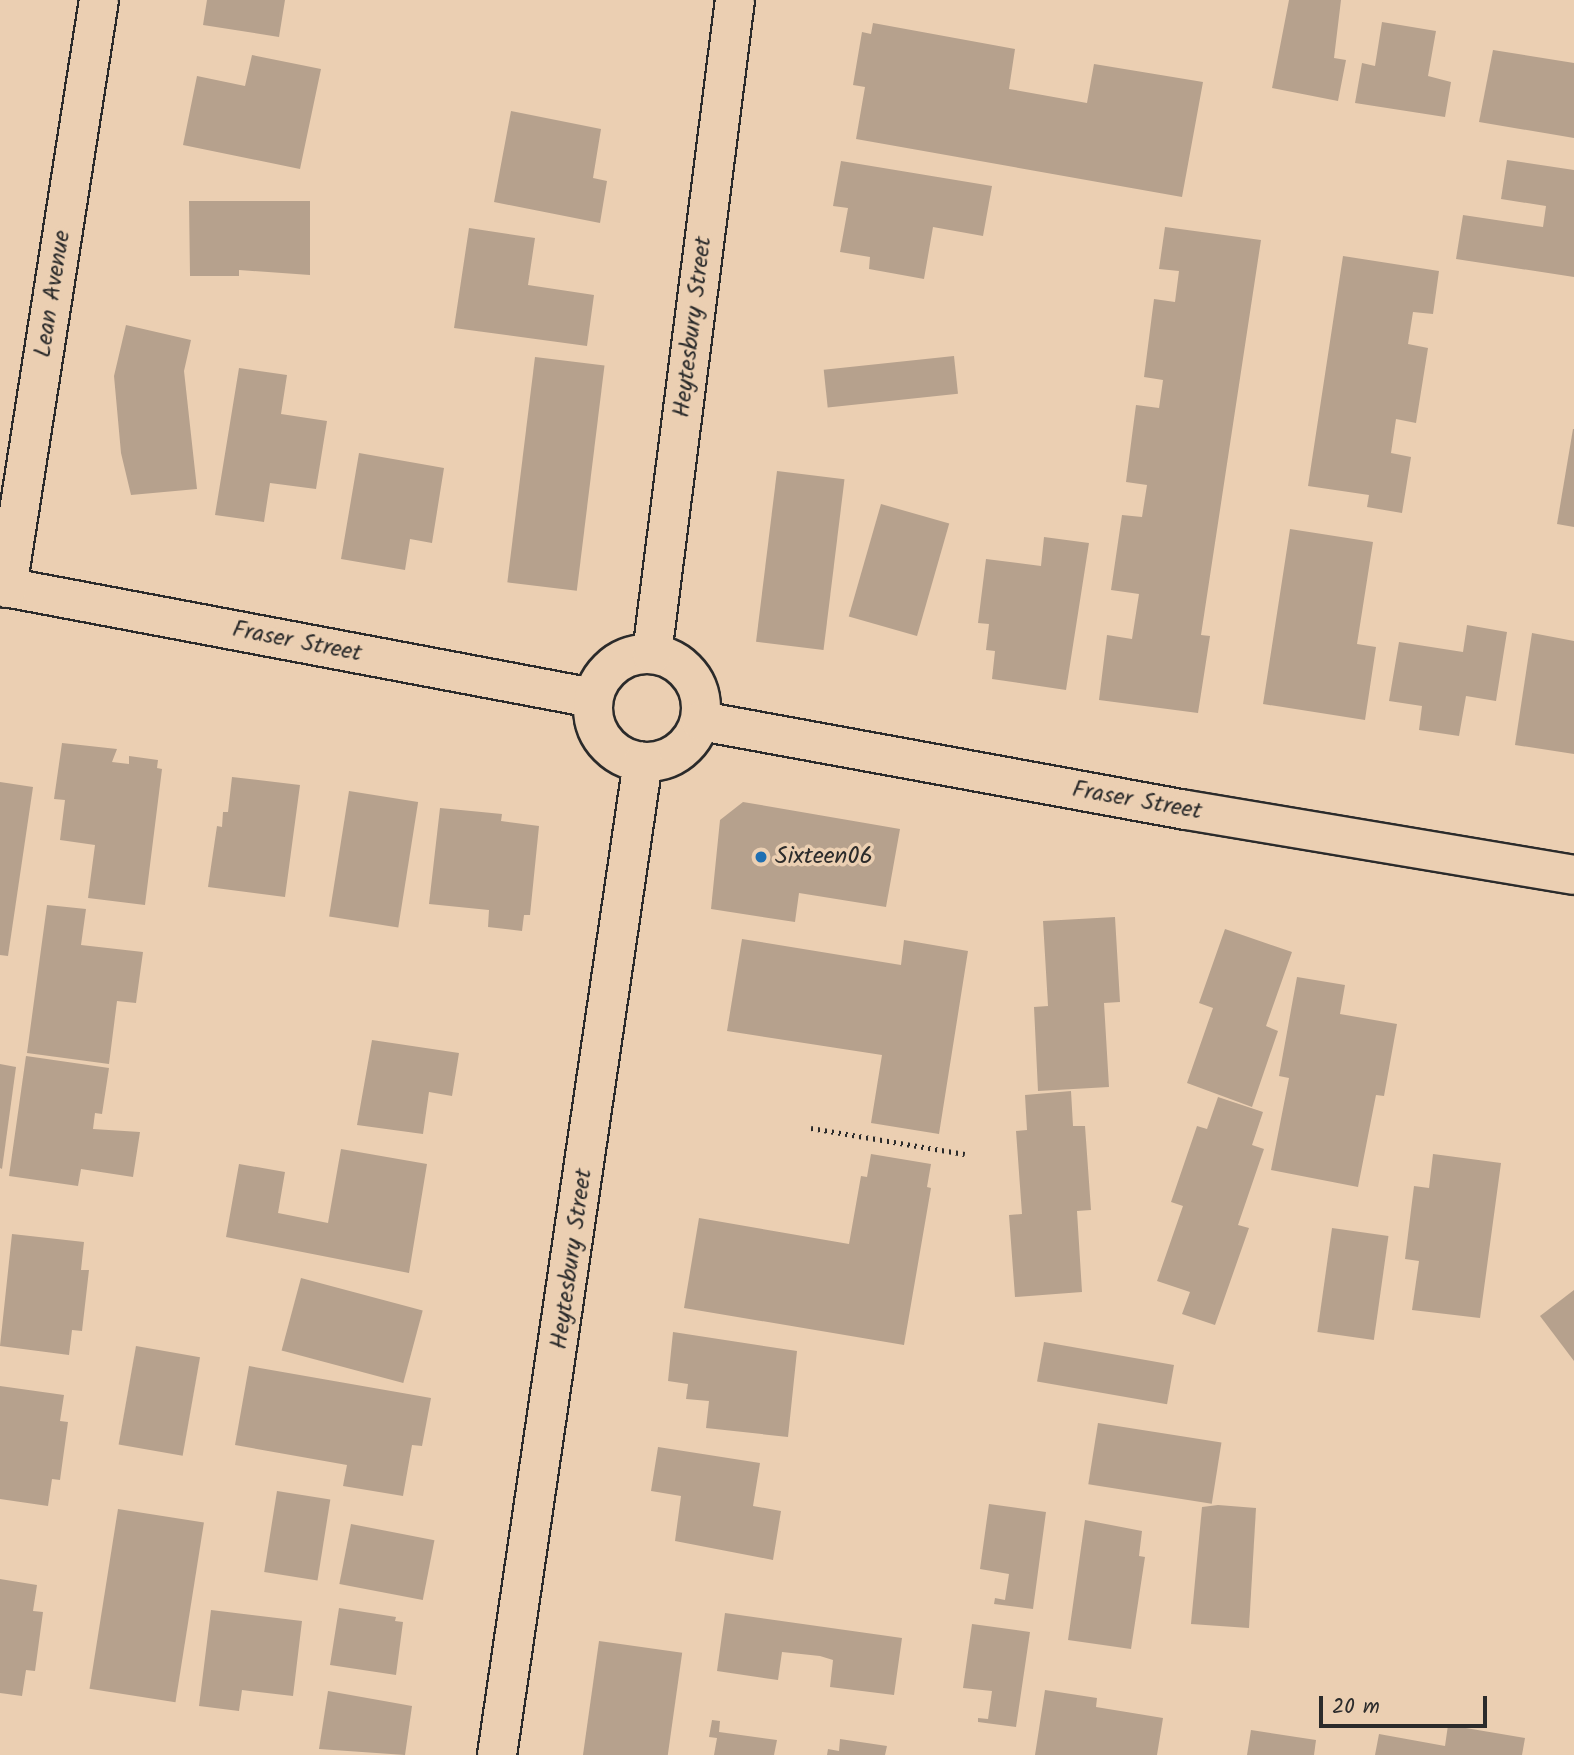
<!DOCTYPE html>
<style>
body{margin:0}
#map{position:relative;width:1574px;height:1755px;overflow:hidden;background:#ebcfb2;font-family:Kalam,sans-serif}
div>[style]{position:absolute}
.building>*{inset:0;background:#b6a18d;transform-origin:0 0}
.path>*{height:4.5px;margin-top:-2.25px;transform-origin:0;background:repeating-linear-gradient(90deg,#2b2b2b 0 2px,transparent 0 7px)}
.roads{filter:drop-shadow(2px 0 #2b2b2b) drop-shadow(-2px 0 #2b2b2b) drop-shadow(0 2px #2b2b2b) drop-shadow(0 -2px #2b2b2b)}
.street>*{height:38px;margin:-19px;padding:0 19px;transform-origin:19px;border-radius:19px;background:#ebcfb2}
.street>.ring{margin:-19px;padding:0;box-sizing:content-box;background:none;border:38px solid #ebcfb2;border-radius:50%}
.dots>*{width:19px;height:19px;translate:-50% -50%;box-sizing:border-box;border:4px solid #ebcfb2;border-radius:50%}
span{translate:-50% -50%;white-space:nowrap;text-align:center;line-height:1.15;-webkit-text-stroke:7px #ebcfb2;paint-order:stroke}
.street-label{font-size:24px;color:#2b2b2b}
.poi-label{font-size:24px;color:#2b2b2b}
.left{translate:0 -50%;text-align:left}
.scale{position:absolute;left:1319px;top:1696px;width:168px;height:32px;box-sizing:border-box;border:4px solid #2b2b2b;border-top:0;padding-left:9px;font-size:21px;line-height:24px;white-space:nowrap;color:#2b2b2b;-webkit-text-stroke:5px #ebcfb2;paint-order:stroke}
</style>
<div id="map">
<div class="building">
<div style="clip-path:polygon(207px 0,285px 0,279px 37px,203px 25px)"></div>
<div style="clip-path:polygon(1289px 0,1341px 0,1334px 58px,1346px 60px,1338px 101px,1272px 88px)"></div>
<div style="clip-path:polygon(1382px 22px,1436px 31px,1428px 76px,1451px 82px,1445px 117px,1355px 103px,1362px 63px,1375px 66px)"></div>
<div style="clip-path:polygon(873px 23px,1015px 49px,1009px 89px,1087px 103px,1094px 64px,1203px 82px,1182px 197px,856px 139px,865px 87px,853px 85px,862px 32px,871px 34px)"></div>
<div style="clip-path:polygon(1493px 50px,1574px 63px,1574px 138px,1479px 122px)"></div>
<div style="clip-path:polygon(252px 55px,321px 69px,300px 169px,183px 145px,197px 76px,245px 86px)"></div>
<div style="clip-path:polygon(511px 111px,601px 129px,593px 178px,607px 181px,600px 223px,494px 202px)"></div>
<div style="clip-path:polygon(1507px 160px,1574px 170px,1574px 277px,1456px 259px,1463px 215px,1543px 227px,1546px 206px,1501px 199px)"></div>
<div style="clip-path:polygon(841px 161px,992px 186px,983px 236px,933px 227px,924px 279px,869px 269px,870px 257px,840px 252px,848px 208px,833px 206px)"></div>
<div style="clip-path:polygon(189px 201px,310px 201px,310px 275px,239px 270px,239px 276px,190px 276px)"></div>
<div style="clip-path:polygon(1165px 227px,1261px 240px,1201px 635px,1210px 636px,1198px 713px,1099px 700px,1107px 635px,1132px 639px,1139px 594px,1111px 590px,1122px 515px,1142px 517px,1147px 485px,1126px 482px,1136px 405px,1159px 408px,1163px 380px,1144px 377px,1154px 299px,1175px 302px,1179px 271px,1159px 269px)"></div>
<div style="clip-path:polygon(469px 228px,535px 238px,528px 285px,594px 295px,587px 346px,454px 328px)"></div>
<div style="clip-path:polygon(1343px 256px,1439px 271px,1433px 314px,1413px 312px,1408px 344px,1428px 348px,1416px 423px,1396px 419px,1391px 453px,1411px 457px,1402px 513px,1367px 507px,1369px 495px,1308px 486px)"></div>
<div style="clip-path:polygon(126px 325px,191px 340px,184px 371px,197px 489px,131px 495px,121px 453px,114px 376px)"></div>
<div style="left:954px;top:356px;width:38px;height:131px;rotate:84deg"></div>
<div style="left:535px;top:357px;width:70px;height:227px;rotate:7deg"></div>
<div style="clip-path:polygon(239px 368px,287px 375px,281px 414px,327px 421px,316px 489px,270px 483px,264px 522px,215px 515px)"></div>
<div style="clip-path:polygon(1573px 429px,1574px 429px,1574px 527px,1557px 524px)"></div>
<div style="clip-path:polygon(359px 453px,444px 468px,432px 543px,410px 539px,405px 570px,341px 559px)"></div>
<div style="left:777px;top:471px;width:68px;height:172px;rotate:7deg"></div>
<div style="left:881px;top:504px;width:71px;height:117px;rotate:16deg"></div>
<div style="clip-path:polygon(1290px 529px,1373px 542px,1357px 644px,1376px 647px,1365px 720px,1263px 704px)"></div>
<div style="clip-path:polygon(1044px 537px,1089px 543px,1066px 690px,992px 679px,995px 651px,986px 650px,989px 624px,978px 623px,986px 559px,1041px 566px)"></div>
<div style="clip-path:polygon(1467px 625px,1507px 632px,1496px 701px,1466px 696px,1459px 736px,1419px 730px,1422px 706px,1389px 701px,1399px 642px,1463px 652px)"></div>
<div style="clip-path:polygon(1532px 633px,1574px 641px,1574px 754px,1515px 745px)"></div>
<div style="clip-path:polygon(62px 743px,117px 749px,112px 762px,129px 764px,129px 756px,158px 760px,157px 768px,162px 769px,145px 905px,88px 898px,95px 845px,60px 840px,65px 800px,54px 799px)"></div>
<div style="clip-path:polygon(232px 777px,300px 785px,285px 897px,208px 887px,217px 826px,222px 827px,223px 812px,228px 812px)"></div>
<div style="clip-path:polygon(0 782px,33px 787px,8px 956px,0 955px)"></div>
<div style="left:349px;top:791px;width:70px;height:127px;rotate:9deg"></div>
<div style="clip-path:polygon(743px 802px,900px 829px,886px 907px,799px 893px,795px 922px,711px 909px,720px 820px)"></div>
<div style="clip-path:polygon(440px 808px,502px 814px,501px 821px,539px 826px,530px 915px,524px 915px,522px 931px,488px 927px,489px 910px,429px 904px)"></div>
<div style="clip-path:polygon(47px 905px,86px 909px,81px 945px,143px 952px,136px 1003px,117px 1001px,109px 1064px,27px 1053px)"></div>
<div style="clip-path:polygon(1115px 917px,1120px 1002px,1104px 1003px,1109px 1087px,1038px 1091px,1034px 1007px,1048px 1006px,1043px 921px)"></div>
<div style="clip-path:polygon(1225px 929px,1292px 952px,1266px 1026px,1278px 1031px,1252px 1107px,1187px 1083px,1213px 1008px,1199px 1003px)"></div>
<div style="clip-path:polygon(742px 939px,901px 965px,904px 940px,968px 951px,939px 1134px,871px 1123px,882px 1055px,727px 1031px)"></div>
<div style="clip-path:polygon(1297px 977px,1345px 985px,1340px 1014px,1397px 1024px,1384px 1096px,1376px 1095px,1358px 1187px,1271px 1170px,1289px 1078px,1279px 1076px)"></div>
<div style="clip-path:polygon(372px 1040px,459px 1053px,452px 1096px,429px 1092px,423px 1134px,357px 1125px)"></div>
<div style="clip-path:polygon(26px 1056px,109px 1068px,102px 1114px,95px 1113px,93px 1129px,140px 1132px,133px 1177px,81px 1169px,78px 1186px,9px 1176px)"></div>
<div style="clip-path:polygon(0 1064px,16px 1067px,2px 1169px,0 1168px)"></div>
<div style="clip-path:polygon(1071px 1091px,1073px 1126px,1085px 1126px,1091px 1210px,1077px 1211px,1082px 1292px,1015px 1297px,1009px 1215px,1022px 1214px,1016px 1131px,1027px 1130px,1025px 1095px)"></div>
<div style="clip-path:polygon(1218px 1097px,1263px 1112px,1252px 1145px,1264px 1149px,1238px 1225px,1249px 1228px,1215px 1325px,1182px 1314px,1190px 1292px,1157px 1281px,1183px 1206px,1171px 1202px,1197px 1126px,1207px 1129px)"></div>
<div style="clip-path:polygon(341px 1149px,427px 1164px,409px 1273px,226px 1237px,239px 1164px,285px 1172px,278px 1213px,328px 1223px)"></div>
<div style="clip-path:polygon(871px 1154px,931px 1164px,927px 1187px,931px 1188px,904px 1345px,684px 1308px,699px 1218px,849px 1244px,861px 1176px,867px 1177px)"></div>
<div style="clip-path:polygon(1433px 1154px,1501px 1163px,1480px 1318px,1412px 1310px,1419px 1261px,1405px 1259px,1414px 1186px,1429px 1188px)"></div>
<div style="left:1332px;top:1228px;width:57px;height:105px;rotate:8deg"></div>
<div style="clip-path:polygon(12px 1234px,84px 1242px,81px 1270px,89px 1270px,82px 1331px,72px 1330px,69px 1355px,0 1346px)"></div>
<div style="left:301px;top:1278px;width:126px;height:75px;rotate:15deg"></div>
<div style="clip-path:polygon(1574px 1290px,1574px 1361px,1540px 1316px)"></div>
<div style="clip-path:polygon(673px 1332px,797px 1351px,788px 1437px,706px 1428px,709px 1401px,686px 1399px,688px 1384px,668px 1381px)"></div>
<div style="left:1044px;top:1342px;width:132px;height:40px;rotate:10deg"></div>
<div style="left:136px;top:1346px;width:65px;height:100px;rotate:10deg"></div>
<div style="clip-path:polygon(249px 1366px,431px 1398px,422px 1446px,412px 1445px,403px 1496px,343px 1486px,347px 1465px,235px 1445px)"></div>
<div style="clip-path:polygon(0 1386px,64px 1395px,60px 1421px,68px 1422px,60px 1480px,52px 1479px,48px 1506px,0 1499px)"></div>
<div style="left:1098px;top:1423px;width:125px;height:62px;rotate:9deg"></div>
<div style="clip-path:polygon(658px 1447px,760px 1463px,753px 1506px,781px 1511px,773px 1560px,675px 1541px,681px 1496px,651px 1491px)"></div>
<div style="left:277px;top:1491px;width:54px;height:82px;rotate:9deg"></div>
<div style="clip-path:polygon(989px 1504px,1046px 1512px,1033px 1609px,994px 1604px,995px 1598px,1005px 1600px,1009px 1574px,980px 1569px)"></div>
<div style="clip-path:polygon(1218px 1505px,1256px 1508px,1249px 1628px,1191px 1624px,1202px 1507px)"></div>
<div style="left:118px;top:1509px;width:87px;height:182px;rotate:9deg"></div>
<div style="clip-path:polygon(1085px 1520px,1142px 1531px,1139px 1556px,1145px 1557px,1131px 1649px,1068px 1640px)"></div>
<div style="left:351px;top:1524px;width:85px;height:61px;rotate:11deg"></div>
<div style="clip-path:polygon(0 1579px,37px 1585px,33px 1611px,43px 1612px,35px 1671px,26px 1670px,22px 1696px,0 1693px)"></div>
<div style="clip-path:polygon(339px 1608px,396px 1617px,395px 1621px,403px 1622px,396px 1675px,330px 1665px)"></div>
<div style="clip-path:polygon(211px 1610px,302px 1621px,293px 1696px,242px 1690px,239px 1711px,199px 1706px)"></div>
<div style="clip-path:polygon(725px 1613px,902px 1638px,894px 1695px,830px 1687px,833px 1660px,820px 1656px,782px 1652px,778px 1680px,717px 1671px)"></div>
<div style="clip-path:polygon(972px 1624px,1030px 1632px,1016px 1727px,978px 1722px,978px 1718px,988px 1719px,992px 1691px,963px 1688px)"></div>
<div style="left:599px;top:1641px;width:84px;height:115px;rotate:8deg"></div>
<div style="clip-path:polygon(1045px 1690px,1097px 1698px,1096px 1707px,1163px 1718px,1157px 1755px,1035px 1755px)"></div>
<div style="clip-path:polygon(328px 1691px,412px 1706px,405px 1755px,319px 1749px)"></div>
<div style="clip-path:polygon(712px 1720px,720px 1721px,719px 1732px,777px 1740px,774px 1755px,714px 1755px,717px 1738px,709px 1737px)"></div>
<div style="clip-path:polygon(1448px 1725px,1525px 1738px,1522px 1755px,1375px 1755px,1379px 1734px,1445px 1746px)"></div>
<div style="clip-path:polygon(1251px 1730px,1316px 1740px,1314px 1755px,1247px 1755px)"></div>
<div style="clip-path:polygon(840px 1739px,887px 1746px,885px 1755px,827px 1755px,828px 1749px,839px 1751px)"></div>
</div>
<div class="path">
<div style="left:811px;top:1128px;width:156px;rotate:9.6deg"></div>
</div>
<div class="roads">
<div class="street">
<div style="left:0;top:586px;width:603px;rotate:10.7deg"></div>
<div style="left:7px;top:588px;width:595px;rotate:-81.11deg"></div>
<div class="ring" style="left:593px;top:654px;width:70px;height:70px"></div>
<div style="left:652px;top:654px;width:659px;rotate:-82.77deg"></div>
<div style="left:701px;top:721px;width:493px;rotate:10.4deg"></div>
<div style="left:1186px;top:810px;width:393px;rotate:9.5deg"></div>
<div style="left:497px;top:1755px;width:1004px;rotate:-81.64deg"></div>
</div>
</div>
<div class="dots">
<div style="left:761px;top:857px;background:#1f6fb2"></div>
</div>
<div class="street-label">
<span style="left:53px;top:294px;rotate:-81deg">Lean Avenue</span>
<span style="left:693px;top:327px;rotate:-83deg">Heytesbury Street</span>
<span style="left:297px;top:642px;rotate:11deg">Fraser Street</span>
<span style="left:1137px;top:801px;rotate:10deg">Fraser Street</span>
<span style="left:572px;top:1259px;rotate:-82deg">Heytesbury Street</span>
</div>
<div class="poi-label">
<span class="left" style="left:775px;top:857px">Sixteen06</span>
</div>
<div class="scale">20 m</div>
</div>
